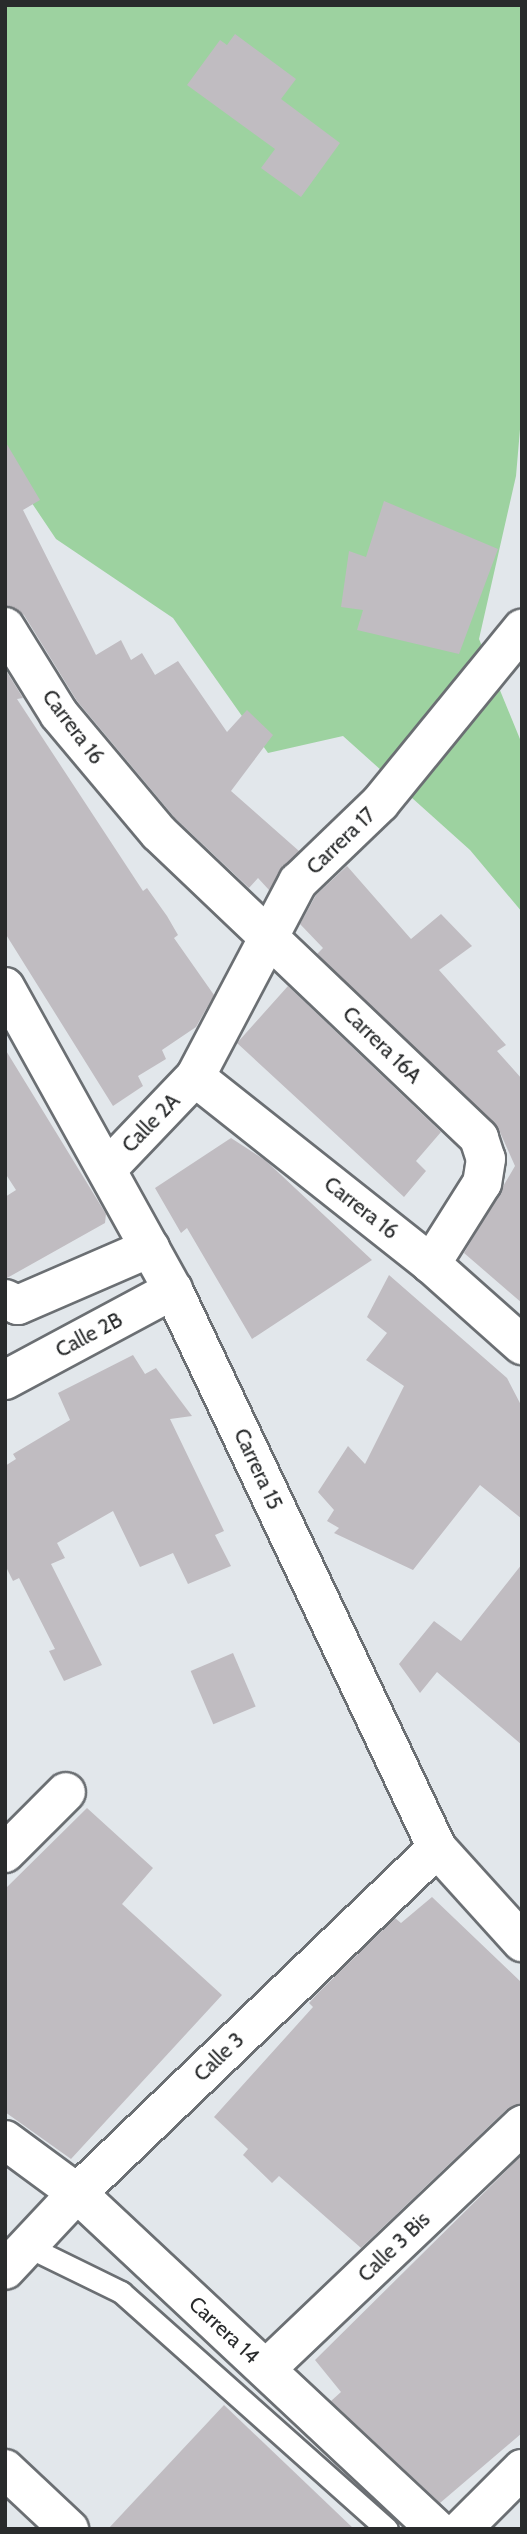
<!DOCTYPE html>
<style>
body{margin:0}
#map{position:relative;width:527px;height:2534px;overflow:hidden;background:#e2e7eb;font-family:Cabin,sans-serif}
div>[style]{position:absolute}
.green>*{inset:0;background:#9dd2a0}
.building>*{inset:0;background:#c0bcc1;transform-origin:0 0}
.roads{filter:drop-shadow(2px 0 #6b6f73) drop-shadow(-2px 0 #6b6f73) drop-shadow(0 2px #6b6f73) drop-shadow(0 -2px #6b6f73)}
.service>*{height:21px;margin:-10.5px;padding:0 10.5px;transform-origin:10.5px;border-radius:10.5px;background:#fff}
.minor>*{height:38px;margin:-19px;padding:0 19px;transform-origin:19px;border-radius:19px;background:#fff}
.secondary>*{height:38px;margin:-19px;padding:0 19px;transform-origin:19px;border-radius:19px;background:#fff}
span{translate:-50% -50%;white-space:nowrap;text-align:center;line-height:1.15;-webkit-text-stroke:5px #fff;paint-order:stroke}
.street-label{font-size:21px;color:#292b2c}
.frame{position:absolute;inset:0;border:7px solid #292b2c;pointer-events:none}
</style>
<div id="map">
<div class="green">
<div style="clip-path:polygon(5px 5px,522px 5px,522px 406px,516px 476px,479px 639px,522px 744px,522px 912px,470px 850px,343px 736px,268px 753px,173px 618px,56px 539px,5px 463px)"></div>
</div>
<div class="building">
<div style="clip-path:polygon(235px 34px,296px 79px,281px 99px,340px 143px,301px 197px,261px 168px,275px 149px,187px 85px,220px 40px,227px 45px)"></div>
<div style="clip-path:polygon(5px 441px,40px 500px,23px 510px,96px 655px,121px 640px,131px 660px,142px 653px,155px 675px,178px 661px,227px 732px,247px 710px,273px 735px,231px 791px,299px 851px,269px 890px,258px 878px,249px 888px,175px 818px,77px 701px,24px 615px,5px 605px)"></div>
<div style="clip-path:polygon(384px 501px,498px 549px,459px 654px,357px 630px,363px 610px,341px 607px,349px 551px,366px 557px)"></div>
<div style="clip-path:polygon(5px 669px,23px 698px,17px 699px,143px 891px,147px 888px,167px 916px,178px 935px,174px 938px,214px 995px,196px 1027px,162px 1050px,166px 1059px,138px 1076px,143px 1086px,113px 1106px,5px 933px)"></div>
<div style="clip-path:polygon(347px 866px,411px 939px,441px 914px,472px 946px,439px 970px,506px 1045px,497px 1051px,522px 1079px,522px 1303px,464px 1253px,515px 1166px,499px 1130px,317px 954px,323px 948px,300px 924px,316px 895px)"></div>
<div style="clip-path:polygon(288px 986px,441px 1132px,416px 1161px,426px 1171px,404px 1197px,237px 1043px)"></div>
<div style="clip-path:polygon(5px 1049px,106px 1214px,105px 1223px,7px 1278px,5px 1197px,16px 1190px,5px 1173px)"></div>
<div style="clip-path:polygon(231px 1138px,265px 1160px,372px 1260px,252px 1339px,187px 1228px,181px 1233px,155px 1188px)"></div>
<div style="clip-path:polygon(389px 1275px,507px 1378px,522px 1407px,522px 1519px,480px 1485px,413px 1570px,334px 1533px,339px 1528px,327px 1521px,334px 1510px,318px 1492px,348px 1446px,365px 1464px,404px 1386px,366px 1360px,387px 1333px,367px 1317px)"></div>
<div style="clip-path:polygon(133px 1355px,145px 1374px,156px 1368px,192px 1416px,170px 1419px,224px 1531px,215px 1535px,231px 1566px,188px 1584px,173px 1553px,140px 1567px,113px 1511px,57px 1543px,65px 1558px,51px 1564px,102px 1665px,64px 1681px,49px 1651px,55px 1649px,19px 1578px,13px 1581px,5px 1565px,5px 1466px,16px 1459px,13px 1454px,70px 1420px,58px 1393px)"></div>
<div style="clip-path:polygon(522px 1564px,522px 1745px,437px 1672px,420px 1693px,399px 1664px,434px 1621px,461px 1641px)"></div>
<div style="left:233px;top:1653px;width:58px;height:46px;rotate:67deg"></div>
<div style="clip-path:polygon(87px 1808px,153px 1868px,122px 1904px,222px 1995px,71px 2159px,5px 2112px,5px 1889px)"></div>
<div style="clip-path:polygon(432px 1897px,522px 1983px,522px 2104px,507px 2109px,361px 2248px,279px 2176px,272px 2183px,243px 2155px,248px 2149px,214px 2117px,313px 2007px,309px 2003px,319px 1992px,395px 1918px,401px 1923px)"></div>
<div style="clip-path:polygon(522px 2155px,522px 2433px,440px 2503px,331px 2401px,341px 2392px,315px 2360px)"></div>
<div style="clip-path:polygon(224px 2405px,354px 2529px,108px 2529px)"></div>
</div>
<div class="roads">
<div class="service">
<div style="left:27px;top:2246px;width:105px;rotate:26.1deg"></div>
<div style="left:121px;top:2292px;width:356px;rotate:41.7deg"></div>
</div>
<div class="minor">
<div style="left:5px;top:627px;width:102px;rotate:58.2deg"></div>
<div style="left:59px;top:714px;width:155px;rotate:50deg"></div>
<div style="left:159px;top:833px;width:442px;rotate:43.6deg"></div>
<div style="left:479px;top:1138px;width:22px;rotate:72deg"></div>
<div style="left:486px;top:1159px;width:24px;rotate:99deg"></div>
<div style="left:482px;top:1183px;width:96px;rotate:122.2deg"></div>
<div style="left:195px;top:1077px;width:301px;rotate:38.4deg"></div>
<div style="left:431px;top:1264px;width:122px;rotate:41.7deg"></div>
<div style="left:107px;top:1169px;width:127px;rotate:-46.3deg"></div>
<div style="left:195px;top:1077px;width:221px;rotate:-62.2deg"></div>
<div style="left:298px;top:882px;width:114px;rotate:-43.9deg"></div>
<div style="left:380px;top:803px;width:225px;rotate:-50.8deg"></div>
<div style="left:5px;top:1299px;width:14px;rotate:25deg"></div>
<div style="left:18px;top:1305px;width:144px;rotate:-23.4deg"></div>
<div style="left:5px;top:1380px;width:191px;rotate:-28.2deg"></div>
<div style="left:437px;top:1848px;width:127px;rotate:47.9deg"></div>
<div style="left:5px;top:1853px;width:86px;rotate:-45deg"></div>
<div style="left:5px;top:2140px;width:89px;rotate:36.4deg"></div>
<div style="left:77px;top:2193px;width:492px;rotate:43.1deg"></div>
<div style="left:266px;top:2369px;width:354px;rotate:-43.6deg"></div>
<div style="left:5px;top:2469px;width:88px;rotate:43.2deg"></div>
<div style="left:462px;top:2529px;width:85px;rotate:-45deg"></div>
</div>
<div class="secondary">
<div style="left:5px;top:987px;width:346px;rotate:61deg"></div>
<div style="left:173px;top:1290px;width:617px;rotate:64.68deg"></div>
<div style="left:437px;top:1848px;width:499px;rotate:136.2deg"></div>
<div style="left:77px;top:2193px;width:105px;rotate:133.1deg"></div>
</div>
</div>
<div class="street-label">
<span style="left:73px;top:727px;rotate:53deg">Carrera 16</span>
<span style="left:341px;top:841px;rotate:-44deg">Carrera 17</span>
<span style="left:382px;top:1045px;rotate:44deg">Carrera 16A</span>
<span style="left:151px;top:1123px;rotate:-46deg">Calle 2A</span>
<span style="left:361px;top:1208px;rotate:38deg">Carrera 16</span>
<span style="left:89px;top:1335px;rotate:-28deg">Calle 2B</span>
<span style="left:258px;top:1469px;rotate:65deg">Carrera 15</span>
<span style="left:219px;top:2057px;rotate:-44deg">Calle 3</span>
<span style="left:394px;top:2247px;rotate:-44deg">Calle 3 Bis</span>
<span style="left:224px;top:2330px;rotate:43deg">Carrera 14</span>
</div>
<div class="frame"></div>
</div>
